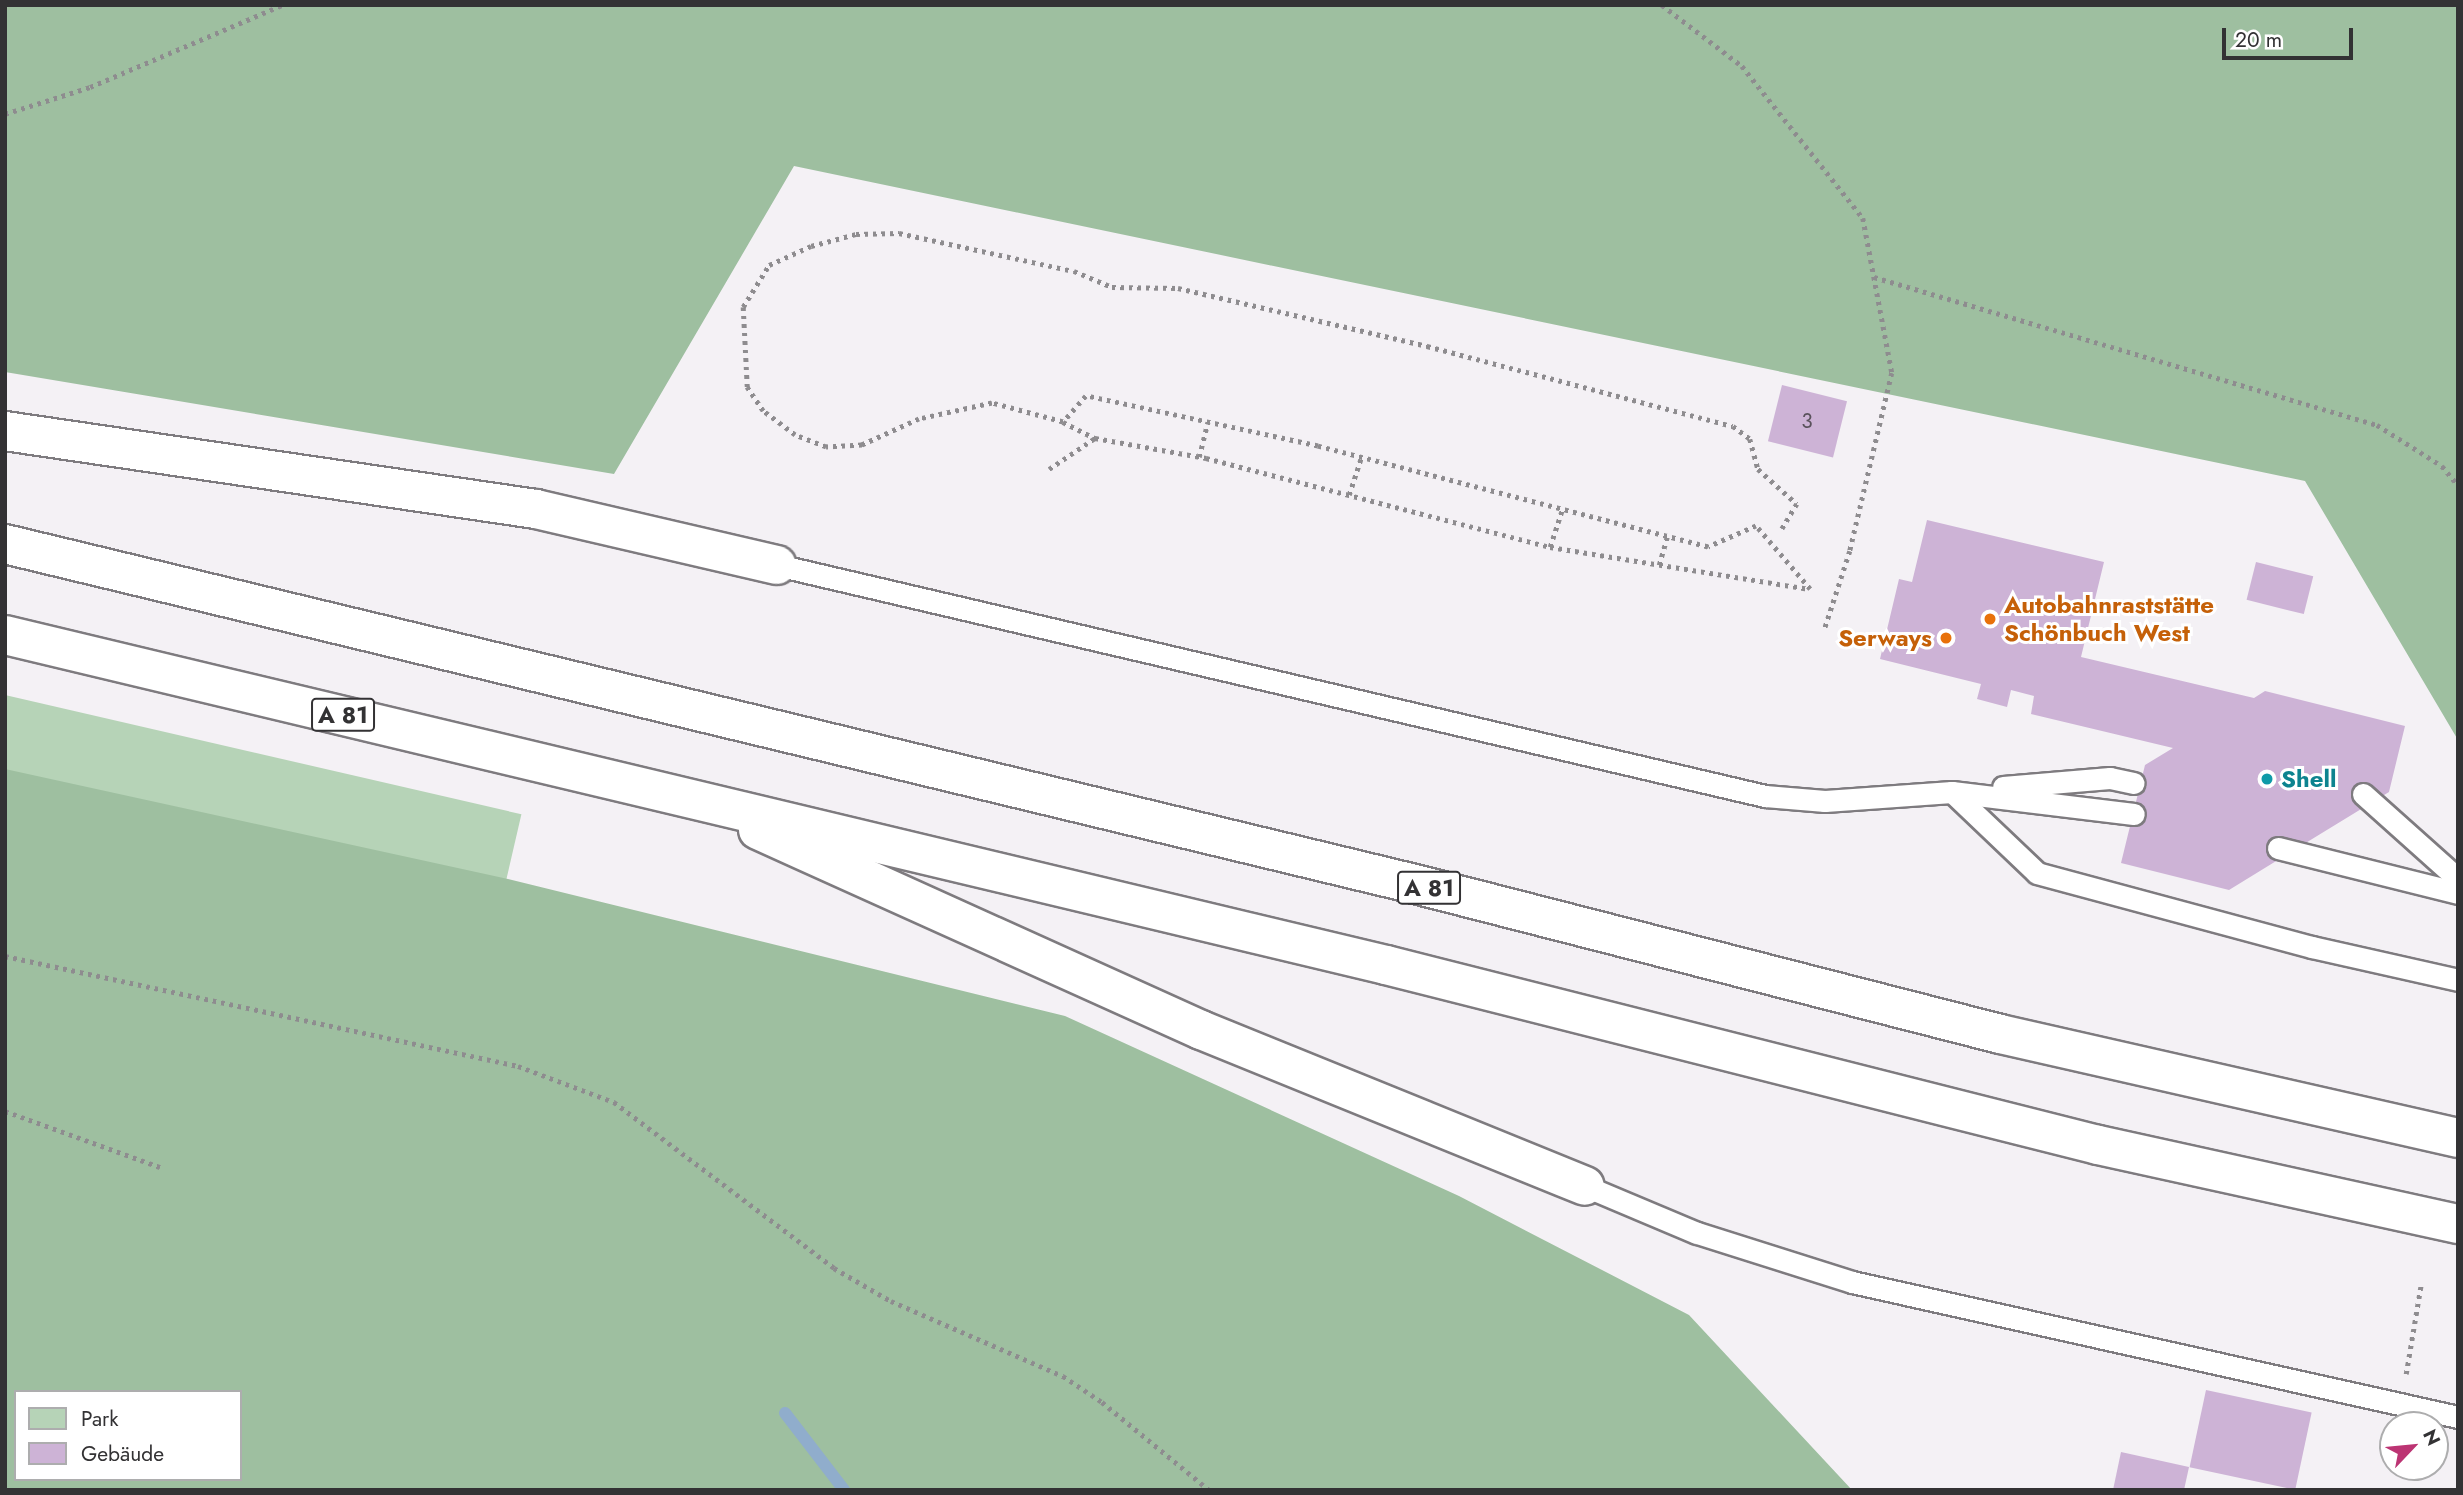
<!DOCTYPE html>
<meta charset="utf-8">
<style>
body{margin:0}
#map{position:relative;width:2463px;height:1495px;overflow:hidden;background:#f4f1f5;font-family:Jost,sans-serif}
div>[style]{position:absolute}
.green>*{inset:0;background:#b6d3b7;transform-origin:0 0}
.forest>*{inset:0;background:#9ebfa0}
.stream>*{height:12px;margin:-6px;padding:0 6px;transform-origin:6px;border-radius:6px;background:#90adcc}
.building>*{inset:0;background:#cdb3d6;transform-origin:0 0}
.path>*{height:4.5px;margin-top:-2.25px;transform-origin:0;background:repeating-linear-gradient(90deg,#8e8c8f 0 3.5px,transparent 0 8.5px)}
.roads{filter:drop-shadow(2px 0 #7e7b7f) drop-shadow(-2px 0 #7e7b7f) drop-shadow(0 2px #7e7b7f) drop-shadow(0 -2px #7e7b7f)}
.service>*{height:21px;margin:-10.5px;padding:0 10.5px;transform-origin:10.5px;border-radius:10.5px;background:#fff}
.motorway>*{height:38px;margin:-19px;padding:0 19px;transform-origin:19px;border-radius:19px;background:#fff}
.dots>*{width:19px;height:19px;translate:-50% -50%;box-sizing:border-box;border:4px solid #fff;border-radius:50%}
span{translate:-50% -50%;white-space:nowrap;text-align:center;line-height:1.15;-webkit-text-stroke:6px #fff;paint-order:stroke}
.number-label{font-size:21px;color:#5a525c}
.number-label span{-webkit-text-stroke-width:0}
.shield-label span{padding:2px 5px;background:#fff;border:2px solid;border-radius:5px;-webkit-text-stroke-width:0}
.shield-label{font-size:23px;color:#333234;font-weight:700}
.food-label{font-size:24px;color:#c56008;font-weight:700}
.left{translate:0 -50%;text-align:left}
.right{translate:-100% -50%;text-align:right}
.culture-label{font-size:24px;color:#0d838f;font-weight:700}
.frame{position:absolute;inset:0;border:7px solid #333234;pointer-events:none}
.legend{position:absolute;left:14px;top:1390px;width:228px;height:91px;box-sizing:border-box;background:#fff;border:2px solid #adadae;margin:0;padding:9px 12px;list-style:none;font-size:21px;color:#333234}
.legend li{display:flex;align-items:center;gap:14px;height:35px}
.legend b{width:35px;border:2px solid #adadae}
.north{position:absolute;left:2379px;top:1411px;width:70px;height:70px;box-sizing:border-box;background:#fff;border:2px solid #adadae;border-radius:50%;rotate:64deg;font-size:19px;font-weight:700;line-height:28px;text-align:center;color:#333234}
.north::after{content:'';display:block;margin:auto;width:24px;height:32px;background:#bc3473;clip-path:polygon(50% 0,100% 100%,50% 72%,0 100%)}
.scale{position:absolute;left:2222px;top:28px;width:131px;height:32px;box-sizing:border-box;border:4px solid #333234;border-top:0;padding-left:9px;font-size:21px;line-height:24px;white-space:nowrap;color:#333234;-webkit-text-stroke:5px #fff;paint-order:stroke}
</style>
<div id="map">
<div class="green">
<div style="left:5px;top:695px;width:530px;height:74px;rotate:13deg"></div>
</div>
<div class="forest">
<div style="clip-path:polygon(5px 5px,2458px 5px,2458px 740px,2305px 481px,794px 166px,614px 474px,5px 372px)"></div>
<div style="clip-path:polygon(evenodd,5px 769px,508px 879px,1065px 1016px,1459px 1196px,1689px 1315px,1852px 1490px,5px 1490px,5px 769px,16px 1392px,240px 1392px,240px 1479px,16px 1479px,16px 1392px)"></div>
</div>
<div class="stream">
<div style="left:785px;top:1413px;width:97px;rotate:52.5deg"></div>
</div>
<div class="building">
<div style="left:1782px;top:385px;width:67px;height:58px;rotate:14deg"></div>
<div style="clip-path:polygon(1927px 520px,2104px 562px,2081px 657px,2254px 698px,2265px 691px,2405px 726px,2389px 792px,2229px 890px,2121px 863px,2145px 765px,2173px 748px,2031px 714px,2034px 696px,2011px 690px,2007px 707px,1977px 699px,1981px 684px,1880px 659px,1899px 579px,1912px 582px)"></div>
<div style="left:2256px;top:562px;width:59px;height:39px;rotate:14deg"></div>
<div style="left:2206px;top:1390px;width:108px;height:79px;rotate:12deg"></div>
<div style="clip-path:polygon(2121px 1452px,2189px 1467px,2184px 1490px,2113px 1490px)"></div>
</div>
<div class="path">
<div style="left:1662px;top:5px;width:101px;rotate:37.3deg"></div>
<div style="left:1742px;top:66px;width:194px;rotate:51.5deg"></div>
<div style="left:1863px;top:218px;width:158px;rotate:79.4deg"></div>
<div style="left:1892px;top:373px;width:183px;rotate:103.3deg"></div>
<div style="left:1850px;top:551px;width:81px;rotate:108deg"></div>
<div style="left:5px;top:114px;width:89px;rotate:-17.6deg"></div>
<div style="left:90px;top:87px;width:209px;rotate:-23.1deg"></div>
<div style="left:1874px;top:277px;width:524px;rotate:16.4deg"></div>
<div style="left:2377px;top:425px;width:77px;rotate:32.2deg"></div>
<div style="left:2442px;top:466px;width:25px;rotate:50deg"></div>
<div style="left:1063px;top:422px;width:36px;rotate:27deg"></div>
<div style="left:1199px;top:457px;width:36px;rotate:-76deg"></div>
<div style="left:1049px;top:469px;width:55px;rotate:-34deg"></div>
<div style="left:1095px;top:438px;width:113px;rotate:10.2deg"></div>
<div style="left:1206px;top:458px;width:355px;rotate:14.5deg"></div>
<div style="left:1550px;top:547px;width:263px;rotate:9.2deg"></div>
<div style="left:1810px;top:589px;width:83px;rotate:-130.6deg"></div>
<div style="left:1756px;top:526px;width:52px;rotate:156.4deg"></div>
<div style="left:1708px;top:547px;width:403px;rotate:-165.5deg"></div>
<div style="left:1318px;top:446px;width:237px;rotate:-167.8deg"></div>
<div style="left:1086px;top:396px;width:35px;rotate:131deg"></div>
<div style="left:1063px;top:422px;width:73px;rotate:-165deg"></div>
<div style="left:992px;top:403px;width:75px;rotate:167.6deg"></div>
<div style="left:919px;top:419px;width:63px;rotate:155.5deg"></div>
<div style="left:862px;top:445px;width:36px;rotate:177deg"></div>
<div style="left:826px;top:447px;width:33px;rotate:-159deg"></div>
<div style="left:795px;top:435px;width:40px;rotate:-143deg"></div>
<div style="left:763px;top:411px;width:29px;rotate:-124deg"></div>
<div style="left:747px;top:387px;width:80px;rotate:-92.9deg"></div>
<div style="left:743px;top:307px;width:49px;rotate:-58.2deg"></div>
<div style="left:769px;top:265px;width:46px;rotate:-24.3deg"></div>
<div style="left:811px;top:246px;width:47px;rotate:-14.9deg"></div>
<div style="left:856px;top:234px;width:43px;rotate:-1.3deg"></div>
<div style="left:899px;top:233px;width:179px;rotate:12.3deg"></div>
<div style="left:1074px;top:271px;width:41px;rotate:22.8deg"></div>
<div style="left:1112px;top:287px;width:66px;rotate:0.9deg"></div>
<div style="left:1178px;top:288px;width:256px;rotate:13.1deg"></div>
<div style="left:1427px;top:346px;width:316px;rotate:14.7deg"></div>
<div style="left:1733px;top:426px;width:21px;rotate:37deg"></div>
<div style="left:1750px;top:439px;width:31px;rotate:75deg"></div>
<div style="left:1758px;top:469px;width:52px;rotate:41.9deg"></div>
<div style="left:1797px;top:504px;width:29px;rotate:121deg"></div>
<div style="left:1349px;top:495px;width:40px;rotate:-72deg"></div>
<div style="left:1550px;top:547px;width:39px;rotate:-72deg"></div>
<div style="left:1659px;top:565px;width:29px;rotate:-74deg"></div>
<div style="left:5px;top:956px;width:525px;rotate:12.1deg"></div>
<div style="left:518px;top:1066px;width:103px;rotate:20.6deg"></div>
<div style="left:614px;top:1102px;width:276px;rotate:37deg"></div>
<div style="left:834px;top:1268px;width:66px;rotate:30.1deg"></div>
<div style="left:891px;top:1301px;width:188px;rotate:23.6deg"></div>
<div style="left:1063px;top:1376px;width:47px;rotate:33.7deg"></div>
<div style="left:1102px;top:1402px;width:139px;rotate:39.4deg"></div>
<div style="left:5px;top:1111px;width:165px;rotate:19.9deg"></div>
<div style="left:2406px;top:1374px;width:91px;rotate:-80.5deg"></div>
</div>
<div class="roads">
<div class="service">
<div style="left:777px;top:565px;width:1015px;rotate:13.16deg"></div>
<div style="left:1765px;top:796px;width:60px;rotate:4.8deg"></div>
<div style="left:1825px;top:801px;width:127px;rotate:-4.1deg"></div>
<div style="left:1952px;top:792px;width:117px;rotate:43.6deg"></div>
<div style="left:2037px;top:873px;width:285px;rotate:15.1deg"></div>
<div style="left:2312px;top:947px;width:150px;rotate:12.7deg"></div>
<div style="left:2003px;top:787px;width:107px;rotate:-4.8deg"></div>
<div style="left:2110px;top:778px;width:24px;rotate:12deg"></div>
<div style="left:1952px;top:792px;width:183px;rotate:6.9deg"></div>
<div style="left:2363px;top:794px;width:127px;rotate:41.8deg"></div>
<div style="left:2278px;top:848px;width:186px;rotate:14deg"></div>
<div style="left:1585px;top:1186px;width:121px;rotate:22.8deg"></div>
<div style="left:1697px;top:1233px;width:163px;rotate:17.5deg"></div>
<div style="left:1852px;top:1282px;width:621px;rotate:12.56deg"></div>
</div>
<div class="motorway">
<div style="left:5px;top:431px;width:537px;rotate:8.36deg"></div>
<div style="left:536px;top:509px;width:247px;rotate:13.1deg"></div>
<div style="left:5px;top:544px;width:1455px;rotate:13.56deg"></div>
<div style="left:1419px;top:885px;width:600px;rotate:14.38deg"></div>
<div style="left:2000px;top:1034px;width:470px;rotate:12.8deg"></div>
<div style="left:5px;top:635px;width:1420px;rotate:13.44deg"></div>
<div style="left:1386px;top:965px;width:734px;rotate:14.19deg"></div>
<div style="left:2098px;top:1145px;width:369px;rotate:12.4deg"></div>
<div style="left:758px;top:830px;width:486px;rotate:24.3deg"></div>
<div style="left:1201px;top:1030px;width:414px;rotate:22.1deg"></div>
</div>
</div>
<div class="dots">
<div style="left:1990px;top:619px;background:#e8710a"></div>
<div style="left:1946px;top:638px;background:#e8710a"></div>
<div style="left:2267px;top:779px;background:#0f9aa8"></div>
</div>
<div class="number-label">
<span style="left:1807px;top:421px">3</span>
</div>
<div class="shield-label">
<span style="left:343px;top:715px">A 81</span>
<span style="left:1429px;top:888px">A 81</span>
</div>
<div class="food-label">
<span class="left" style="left:2004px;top:619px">Autobahnraststätte<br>Schönbuch West</span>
<span class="right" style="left:1932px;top:638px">Serways</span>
</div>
<div class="culture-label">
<span class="left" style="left:2281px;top:779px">Shell</span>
</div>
<div class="frame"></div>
<ul class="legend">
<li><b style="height:19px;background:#b6d3b7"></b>Park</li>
<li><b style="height:19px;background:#cdb3d6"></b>Gebäude</li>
</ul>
<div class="north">N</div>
<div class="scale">20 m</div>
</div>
